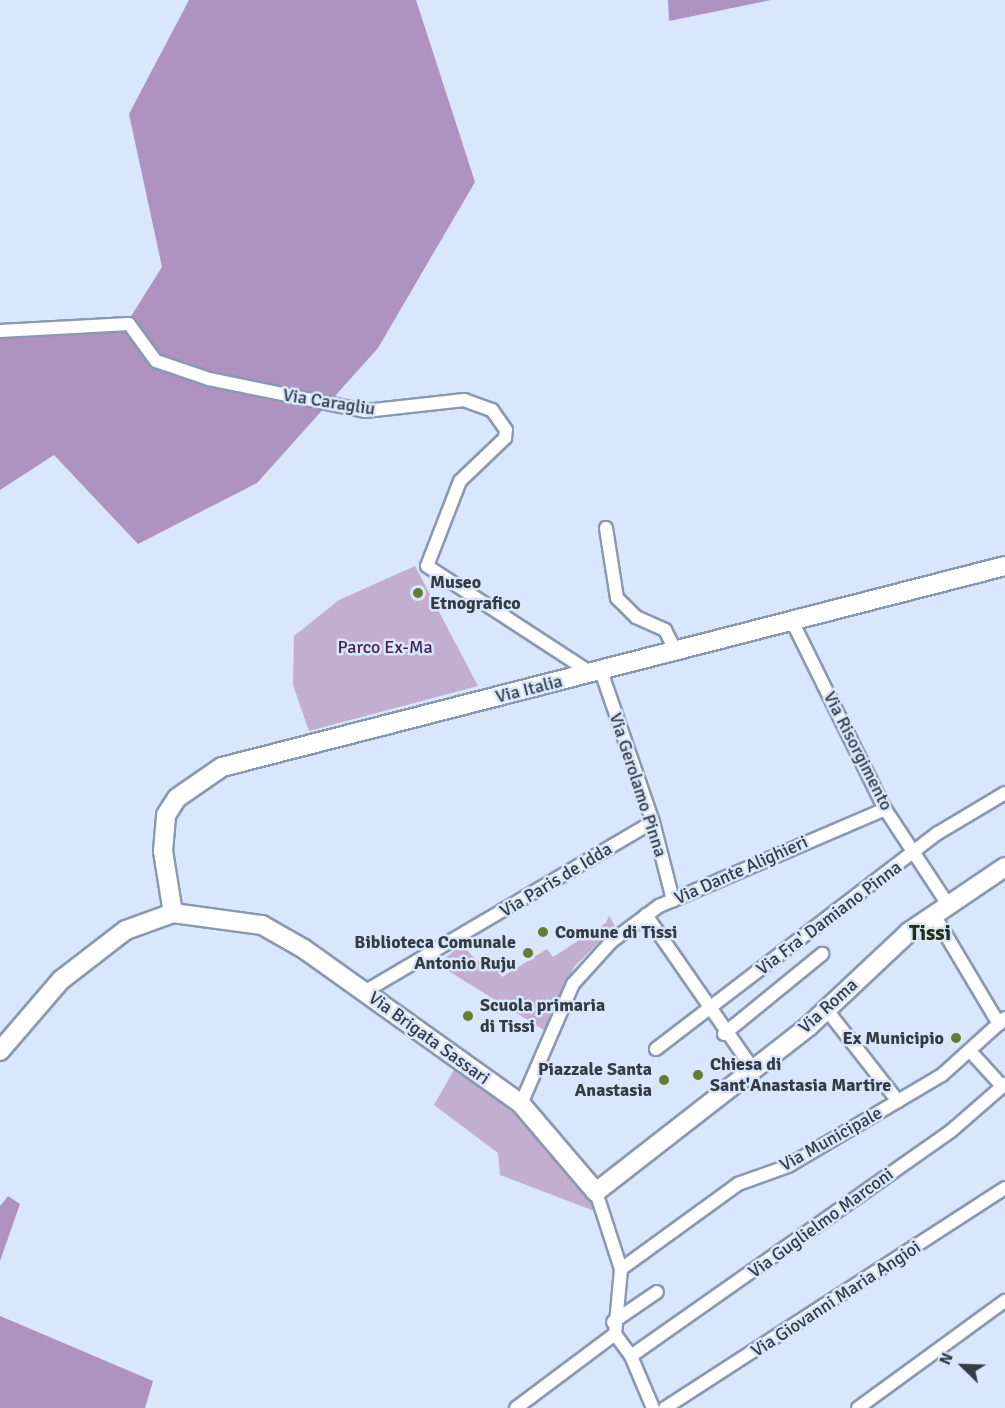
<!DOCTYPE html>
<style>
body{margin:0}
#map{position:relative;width:1005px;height:1408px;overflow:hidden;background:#d9e6fb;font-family:Signika,sans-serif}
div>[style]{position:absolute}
.green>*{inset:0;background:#c2aecf}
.forest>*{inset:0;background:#ae92bf}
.roads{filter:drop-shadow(2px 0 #8a99b1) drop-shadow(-2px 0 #8a99b1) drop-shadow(0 2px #8a99b1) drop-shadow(0 -2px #8a99b1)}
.street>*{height:12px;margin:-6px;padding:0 6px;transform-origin:6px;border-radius:6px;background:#fff}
.secondary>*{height:18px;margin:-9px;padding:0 9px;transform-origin:9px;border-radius:9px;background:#fff}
.dots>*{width:16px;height:16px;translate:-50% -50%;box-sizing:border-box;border:3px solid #d9e6fb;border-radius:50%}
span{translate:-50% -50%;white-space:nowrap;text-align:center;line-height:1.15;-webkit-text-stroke:5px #d9e6fb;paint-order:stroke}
.street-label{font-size:18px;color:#343b45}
.poi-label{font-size:18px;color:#343b45;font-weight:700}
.left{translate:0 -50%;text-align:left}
.right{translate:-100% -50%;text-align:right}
.park-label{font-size:18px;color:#431e56}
.quarter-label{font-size:21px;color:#25310b;font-weight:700}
.north{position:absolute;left:933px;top:1336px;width:60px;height:60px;-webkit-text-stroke:4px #d9e6fb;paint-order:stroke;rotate:293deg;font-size:16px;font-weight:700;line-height:24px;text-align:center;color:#343b45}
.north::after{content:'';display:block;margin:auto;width:21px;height:27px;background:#343b45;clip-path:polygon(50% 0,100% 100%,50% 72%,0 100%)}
</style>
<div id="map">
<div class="green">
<div style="clip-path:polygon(415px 566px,478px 686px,309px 731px,293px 685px,294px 636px,339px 600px)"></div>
<div style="clip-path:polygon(609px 916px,615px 926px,574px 967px,544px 1030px,437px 964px,462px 945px,477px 961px,488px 955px,502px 977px,547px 949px,553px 957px,606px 923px)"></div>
<div style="clip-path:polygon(454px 1070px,494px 1092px,589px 1194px,597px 1212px,500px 1175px,498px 1153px,434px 1105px)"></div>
</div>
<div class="forest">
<div style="clip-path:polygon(189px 0,416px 0,475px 182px,378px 348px,257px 483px,138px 544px,54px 455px,0 490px,0 337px,130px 318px,162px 267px,129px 114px)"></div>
<div style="clip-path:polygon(668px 0,771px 0,669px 21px)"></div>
<div style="clip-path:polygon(8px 1196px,20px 1204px,0 1261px,0 1206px)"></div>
<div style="clip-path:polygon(0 1316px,153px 1381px,145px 1408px,0 1408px)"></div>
</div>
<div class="roads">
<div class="street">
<div style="left:0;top:331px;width:129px;rotate:-3.1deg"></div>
<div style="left:129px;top:324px;width:46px;rotate:53.9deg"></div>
<div style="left:156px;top:361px;width:56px;rotate:18.8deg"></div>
<div style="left:209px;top:379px;width:159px;rotate:11.6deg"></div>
<div style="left:365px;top:411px;width:100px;rotate:-6.3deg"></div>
<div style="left:464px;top:400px;width:30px;rotate:20deg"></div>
<div style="left:492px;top:410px;width:24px;rotate:55deg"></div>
<div style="left:506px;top:430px;width:8px;rotate:97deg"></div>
<div style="left:505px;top:438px;width:62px;rotate:136.3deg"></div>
<div style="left:460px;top:481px;width:91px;rotate:111.2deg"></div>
<div style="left:427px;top:566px;width:196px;rotate:33.1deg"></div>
<div style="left:606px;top:528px;width:71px;rotate:81.1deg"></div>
<div style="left:617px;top:598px;width:27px;rotate:45deg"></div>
<div style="left:636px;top:617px;width:32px;rotate:24deg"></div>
<div style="left:665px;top:630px;width:25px;rotate:63deg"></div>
<div style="left:793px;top:623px;width:208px;rotate:63.7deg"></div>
<div style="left:885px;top:809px;width:116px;rotate:56.6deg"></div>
<div style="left:601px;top:671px;width:160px;rotate:71deg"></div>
<div style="left:653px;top:822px;width:81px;rotate:75.6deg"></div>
<div style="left:646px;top:915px;width:188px;rotate:55.2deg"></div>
<div style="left:934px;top:915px;width:127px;rotate:59.2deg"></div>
<div style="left:364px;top:992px;width:335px;rotate:-30.5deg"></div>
<div style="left:826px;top:1009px;width:117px;rotate:52deg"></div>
<div style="left:724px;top:1034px;width:127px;rotate:-39.2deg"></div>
<div style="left:656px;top:1049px;width:355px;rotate:-37.5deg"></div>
<div style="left:938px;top:833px;width:78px;rotate:-30.8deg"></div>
<div style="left:970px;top:1051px;width:47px;rotate:47.6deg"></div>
<div style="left:521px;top:1104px;width:131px;rotate:-66.6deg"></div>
<div style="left:573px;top:984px;width:58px;rotate:-47.8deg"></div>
<div style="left:612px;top:941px;width:59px;rotate:-36.7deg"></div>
<div style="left:659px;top:906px;width:246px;rotate:-23.2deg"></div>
<div style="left:596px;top:1192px;width:81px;rotate:72deg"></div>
<div style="left:621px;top:1269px;width:65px;rotate:95.3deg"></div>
<div style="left:615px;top:1334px;width:27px;rotate:54deg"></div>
<div style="left:631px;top:1356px;width:56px;rotate:67.1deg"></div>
<div style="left:621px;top:1269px;width:145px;rotate:-36deg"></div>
<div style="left:738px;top:1184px;width:53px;rotate:-19.8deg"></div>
<div style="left:788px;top:1166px;width:179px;rotate:-30.6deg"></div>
<div style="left:942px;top:1075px;width:85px;rotate:-42.1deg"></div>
<div style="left:613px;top:1322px;width:53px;rotate:-34.3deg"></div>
<div style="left:631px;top:1356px;width:391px;rotate:-35.1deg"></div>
<div style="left:951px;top:1131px;width:72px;rotate:-41deg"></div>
<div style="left:516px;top:1408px;width:124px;rotate:-36.8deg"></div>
<div style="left:665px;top:1408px;width:405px;rotate:-32.9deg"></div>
<div style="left:858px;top:1408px;width:182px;rotate:-36.1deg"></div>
</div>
<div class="secondary">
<div style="left:173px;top:913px;width:63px;rotate:-99.2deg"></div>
<div style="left:163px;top:851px;width:36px;rotate:-85deg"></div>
<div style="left:166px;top:815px;width:20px;rotate:-57deg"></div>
<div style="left:177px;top:798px;width:55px;rotate:-34.6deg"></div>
<div style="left:222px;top:767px;width:808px;rotate:-14.4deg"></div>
<div style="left:0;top:1051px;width:94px;rotate:-49.3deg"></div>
<div style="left:61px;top:980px;width:82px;rotate:-37.6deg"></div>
<div style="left:126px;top:930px;width:50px;rotate:-19.9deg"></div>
<div style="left:173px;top:913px;width:90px;rotate:7.7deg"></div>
<div style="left:262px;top:925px;width:48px;rotate:29.7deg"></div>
<div style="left:304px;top:949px;width:267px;rotate:35.5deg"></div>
<div style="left:521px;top:1104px;width:116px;rotate:49.6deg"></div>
<div style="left:596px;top:1192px;width:270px;rotate:-37.9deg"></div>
<div style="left:809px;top:1026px;width:137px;rotate:-43.2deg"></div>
<div style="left:909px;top:932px;width:116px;rotate:-34.1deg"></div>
</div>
</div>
<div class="dots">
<div style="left:418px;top:593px;background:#647d30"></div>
<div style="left:543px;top:932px;background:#647d30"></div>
<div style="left:528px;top:953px;background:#647d30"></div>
<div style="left:468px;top:1016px;background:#647d30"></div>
<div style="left:956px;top:1038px;background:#647d30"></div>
<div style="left:698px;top:1075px;background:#647d30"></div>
<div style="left:664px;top:1080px;background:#647d30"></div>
</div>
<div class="street-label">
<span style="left:329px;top:402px;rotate:9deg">Via Caragliu</span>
<span style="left:529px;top:689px;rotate:-14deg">Via Italia</span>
<span style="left:858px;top:751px;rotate:63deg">Via Risorgimento</span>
<span style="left:638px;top:785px;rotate:72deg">Via Gerolamo Pinna</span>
<span style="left:741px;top:870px;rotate:-24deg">Via Dante Alighieri</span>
<span style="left:556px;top:880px;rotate:-31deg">Via Paris de Idda</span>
<span style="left:829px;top:918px;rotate:-37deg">Via Fra' Damiano Pinna</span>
<span style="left:828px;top:1006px;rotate:-42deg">Via Roma</span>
<span style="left:429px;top:1038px;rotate:36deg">Via Brigata Sassari</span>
<span style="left:831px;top:1139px;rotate:-29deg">Via Municipale</span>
<span style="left:821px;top:1223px;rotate:-36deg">Via Guglielmo Marconi</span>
<span style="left:836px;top:1299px;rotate:-33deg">Via Giovanni Maria Angioi</span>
</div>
<div class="poi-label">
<span class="left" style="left:430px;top:593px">Museo<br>Etnografico</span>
<span class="left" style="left:555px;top:932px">Comune di Tissi</span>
<span class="right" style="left:516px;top:953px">Biblioteca Comunale<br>Antonio Ruju</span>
<span class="left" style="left:480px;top:1016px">Scuola primaria<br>di Tissi</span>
<span class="right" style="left:944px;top:1038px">Ex Municipio</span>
<span class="left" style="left:710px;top:1075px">Chiesa di<br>Sant'Anastasia Martire</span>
<span class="right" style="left:652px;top:1080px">Piazzale Santa<br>Anastasia</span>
</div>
<div class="park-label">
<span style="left:385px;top:647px">Parco Ex-Ma</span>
</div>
<div class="quarter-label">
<span style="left:930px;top:933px">Tissi</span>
</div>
<div class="north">N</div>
</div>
